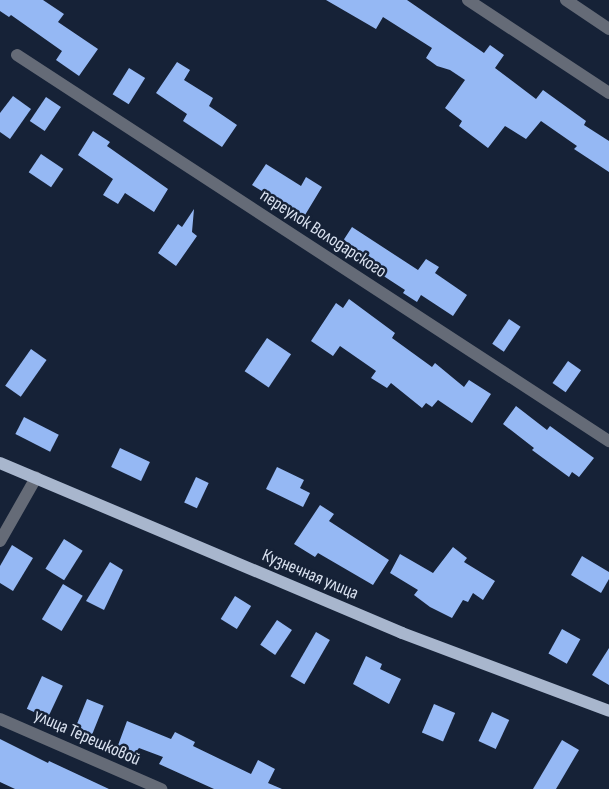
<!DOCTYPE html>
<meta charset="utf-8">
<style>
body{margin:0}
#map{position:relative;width:609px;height:789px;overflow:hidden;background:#162237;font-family:"Sofia Sans Condensed",sans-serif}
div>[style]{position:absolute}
.building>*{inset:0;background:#95b8f4;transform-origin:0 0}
.minor>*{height:12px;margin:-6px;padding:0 6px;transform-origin:6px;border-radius:6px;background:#656b77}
.major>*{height:12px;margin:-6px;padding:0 6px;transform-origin:6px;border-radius:6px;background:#a8b6cd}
span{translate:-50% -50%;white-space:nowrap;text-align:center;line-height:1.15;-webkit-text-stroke:5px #162237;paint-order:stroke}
.street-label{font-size:18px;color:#dae2f0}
</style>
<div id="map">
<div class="building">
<div style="clip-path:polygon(0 0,43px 0,64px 14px,58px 22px,98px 49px,79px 76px,56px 60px,62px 51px,11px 15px,9px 17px,0 11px)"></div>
<div style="clip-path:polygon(326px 0,407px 0,484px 53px,490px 45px,504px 55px,495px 68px,536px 99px,543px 90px,586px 121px,584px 125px,609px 141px,609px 172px,574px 149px,577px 146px,541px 121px,526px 139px,505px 126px,488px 148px,459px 126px,462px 121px,445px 108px,465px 80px,450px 70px,437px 66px,426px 58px,432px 48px,383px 17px,376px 29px)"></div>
<div style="clip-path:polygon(177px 62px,190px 70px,184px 80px,213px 98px,209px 106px,237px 125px,222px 147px,183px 121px,187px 114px,156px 93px)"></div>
<div style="left:129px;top:68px;width:19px;height:31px;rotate:32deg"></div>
<div style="clip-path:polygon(13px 96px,31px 109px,10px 139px,0 132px,0 113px)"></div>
<div style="left:46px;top:97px;width:18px;height:29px;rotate:34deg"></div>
<div style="clip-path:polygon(93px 131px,110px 142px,107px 146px,168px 189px,154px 212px,125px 193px,118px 204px,103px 195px,113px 179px,78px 155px)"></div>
<div style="left:41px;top:154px;width:27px;height:22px;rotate:34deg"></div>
<div style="clip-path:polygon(266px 164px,301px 186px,306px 177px,322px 187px,302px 220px,286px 210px,288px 207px,252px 185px)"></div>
<div style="clip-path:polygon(194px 209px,192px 232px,197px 236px,176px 266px,158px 253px,178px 224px,182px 227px)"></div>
<div style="clip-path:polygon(352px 227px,418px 270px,426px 259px,439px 267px,435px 273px,467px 295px,453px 316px,421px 295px,417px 302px,403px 293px,405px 290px,339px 247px)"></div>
<div style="clip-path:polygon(349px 299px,395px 333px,392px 338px,432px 367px,435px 363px,464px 387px,469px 380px,491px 394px,472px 423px,438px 400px,432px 407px,426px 403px,422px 408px,391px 383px,387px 388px,371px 378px,376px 371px,340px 346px,333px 356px,311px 341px,336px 303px,343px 308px)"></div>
<div style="left:509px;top:319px;width:14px;height:30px;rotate:34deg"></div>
<div style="left:267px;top:338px;width:29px;height:40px;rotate:34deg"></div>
<div style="left:31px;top:349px;width:19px;height:45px;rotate:35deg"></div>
<div style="left:568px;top:361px;width:16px;height:27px;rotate:35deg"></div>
<div style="clip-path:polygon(516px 406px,547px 430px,550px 426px,594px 458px,579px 477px,572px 472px,569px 477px,532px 450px,534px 448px,503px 424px)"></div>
<div style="left:24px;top:417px;width:39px;height:19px;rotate:27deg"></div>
<div style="left:120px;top:448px;width:33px;height:21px;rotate:25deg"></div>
<div style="clip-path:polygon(277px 467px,304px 480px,300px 488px,310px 493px,303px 507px,266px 489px)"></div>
<div style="left:196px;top:477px;width:14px;height:28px;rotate:25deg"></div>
<div style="clip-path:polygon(320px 505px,334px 514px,329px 521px,389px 560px,373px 585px,318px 553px,315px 557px,294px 544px)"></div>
<div style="left:64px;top:539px;width:22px;height:35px;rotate:32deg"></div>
<div style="clip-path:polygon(12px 545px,33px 558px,13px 591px,0 583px,0 566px)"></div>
<div style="clip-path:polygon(453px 547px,467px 558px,464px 562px,495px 581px,483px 600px,473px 593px,468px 602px,463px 600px,452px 618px,430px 607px,414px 595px,418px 590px,390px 573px,400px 554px,433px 573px)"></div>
<div style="clip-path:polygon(582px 556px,609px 572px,609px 579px,601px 593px,571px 575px)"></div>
<div style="clip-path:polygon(110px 562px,123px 570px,104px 610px,86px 601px)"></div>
<div style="left:63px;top:584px;width:23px;height:41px;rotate:31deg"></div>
<div style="left:235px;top:596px;width:19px;height:27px;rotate:32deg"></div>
<div style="left:277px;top:620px;width:18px;height:30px;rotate:34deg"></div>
<div style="left:562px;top:629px;width:21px;height:28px;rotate:29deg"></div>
<div style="left:316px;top:632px;width:16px;height:51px;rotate:30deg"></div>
<div style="clip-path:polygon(609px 648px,609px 685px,592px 675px)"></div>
<div style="clip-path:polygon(366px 656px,382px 664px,380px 669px,401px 679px,389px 704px,353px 684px)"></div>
<div style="left:42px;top:676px;width:23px;height:36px;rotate:25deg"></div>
<div style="left:87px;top:699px;width:18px;height:32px;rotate:22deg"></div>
<div style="left:434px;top:704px;width:23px;height:31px;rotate:23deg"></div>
<div style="left:492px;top:712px;width:19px;height:32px;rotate:25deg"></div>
<div style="clip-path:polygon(127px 721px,171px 739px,175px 732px,195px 742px,193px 746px,251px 774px,258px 760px,275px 769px,268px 783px,282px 789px,214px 789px,159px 764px,163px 757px,139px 748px,134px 754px,117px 748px)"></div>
<div style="clip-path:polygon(0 739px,48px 763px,49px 761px,109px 789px,15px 789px,0 782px)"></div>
<div style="clip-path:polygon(562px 740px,579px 750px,556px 789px,533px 789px)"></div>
</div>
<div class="minor">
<div style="left:468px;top:0;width:169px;rotate:33.4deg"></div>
<div style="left:566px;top:0;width:52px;rotate:34deg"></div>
<div style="left:17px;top:55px;width:707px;rotate:33.11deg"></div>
<div style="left:0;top:541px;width:73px;rotate:-60.3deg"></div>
<div style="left:0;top:719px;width:176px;rotate:23.5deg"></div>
</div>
<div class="major">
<div style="left:0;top:463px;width:436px;rotate:22.9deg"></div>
<div style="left:402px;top:633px;width:221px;rotate:20.6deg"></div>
</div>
<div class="street-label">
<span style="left:323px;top:234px;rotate:33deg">переулок Володарского</span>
<span style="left:310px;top:575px;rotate:23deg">Кузнечная улица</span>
<span style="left:87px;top:738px;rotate:24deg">улица Терешковой</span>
</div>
</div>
